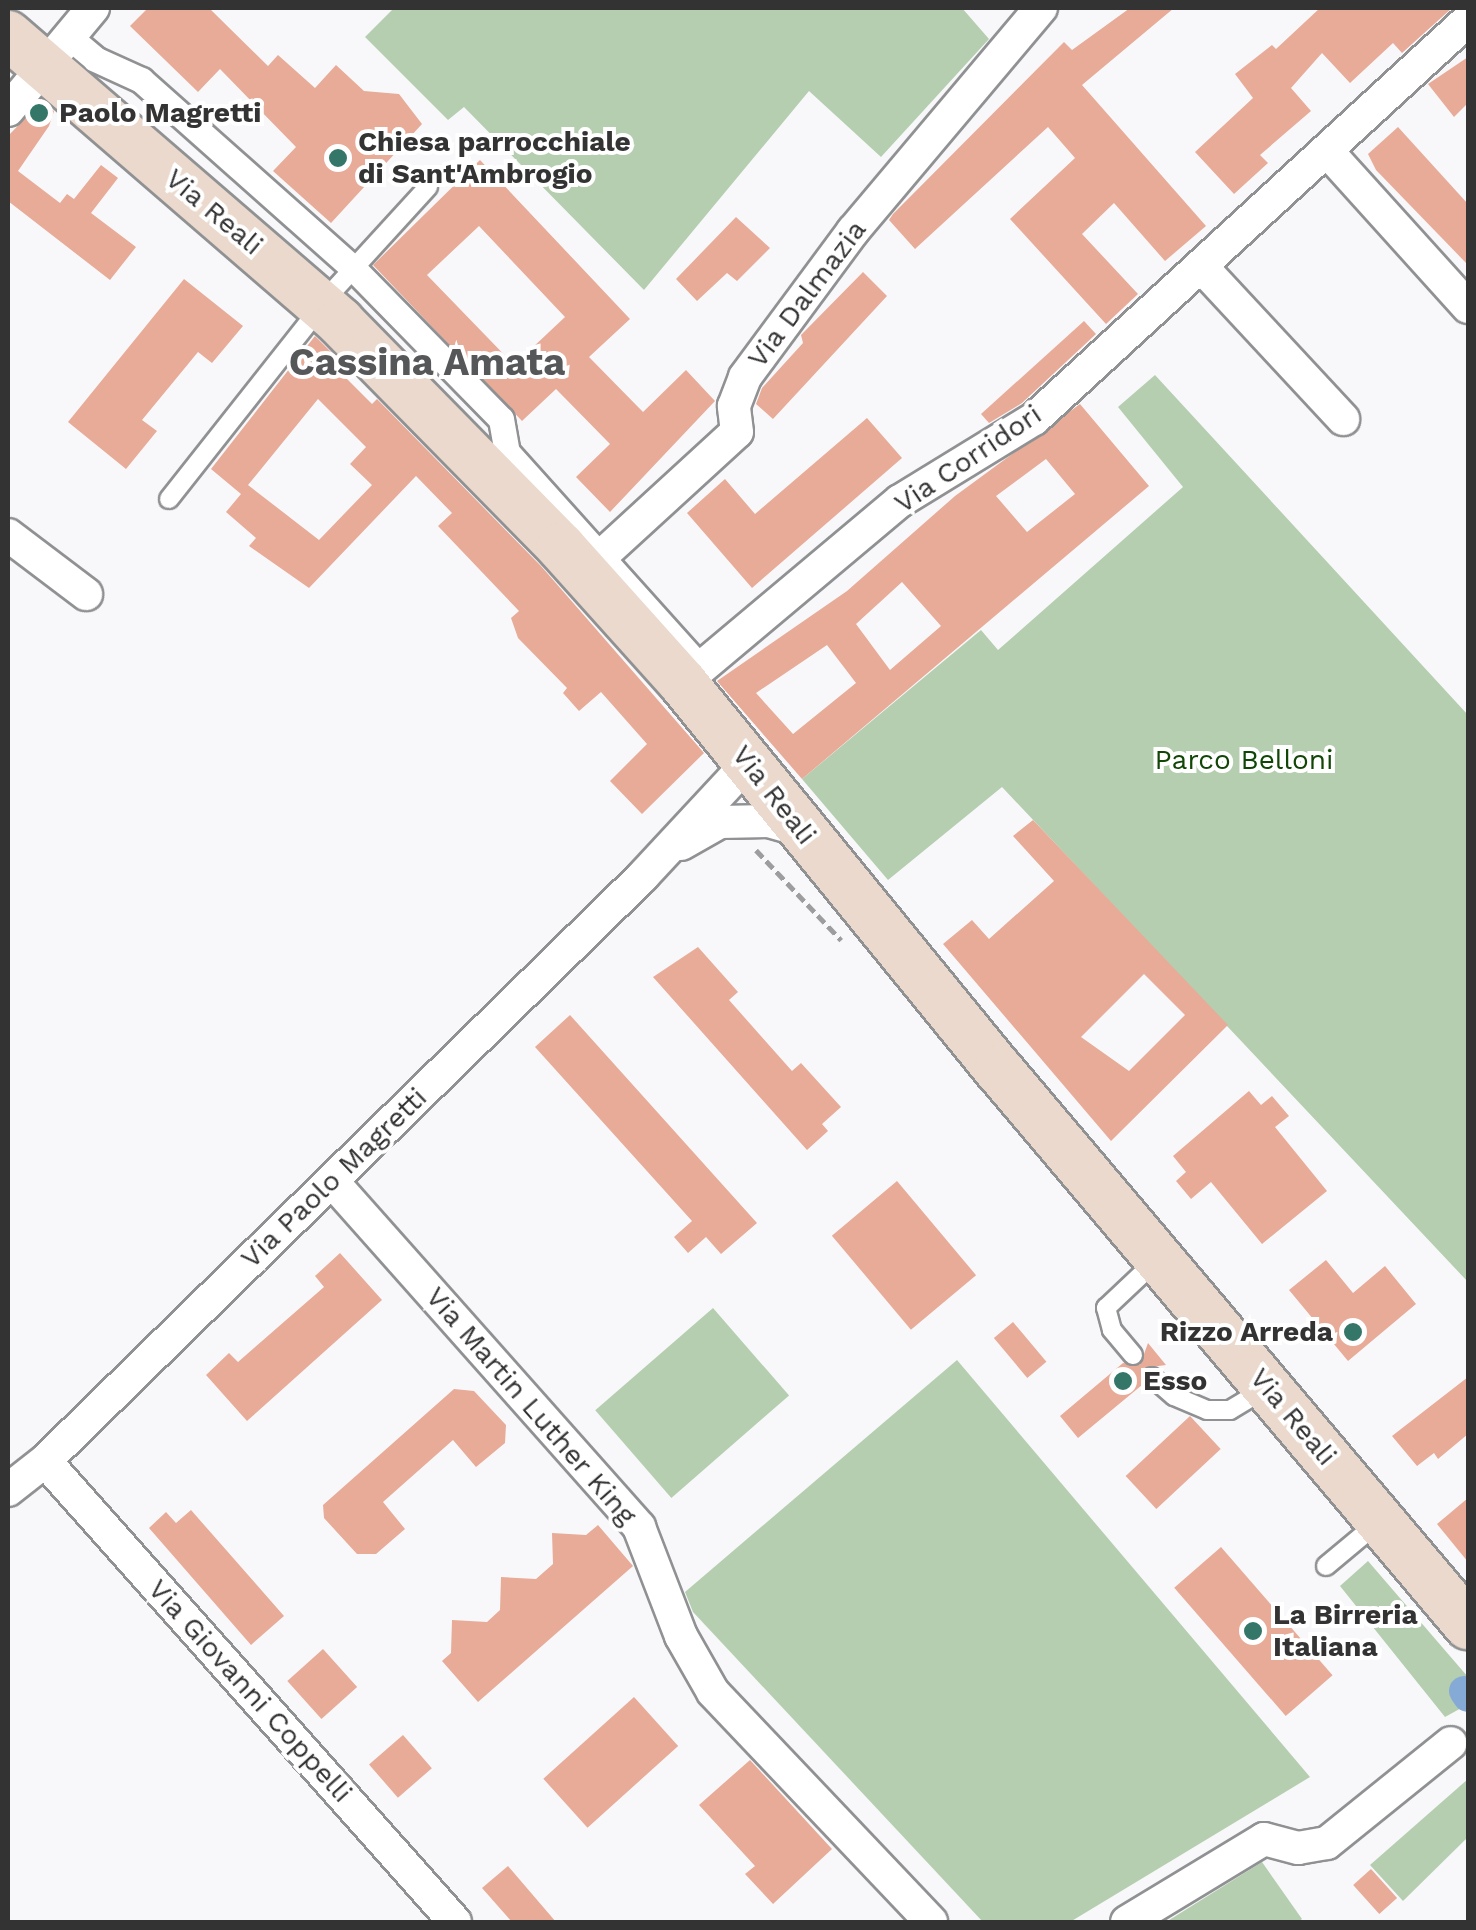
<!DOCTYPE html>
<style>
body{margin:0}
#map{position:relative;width:1476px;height:1930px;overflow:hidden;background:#f8f8fb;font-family:"Work Sans",sans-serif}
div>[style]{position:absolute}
.green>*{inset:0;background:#b5ceb0;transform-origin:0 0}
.canal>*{height:30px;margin:-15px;padding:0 15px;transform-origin:15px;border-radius:15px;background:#86aad6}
.building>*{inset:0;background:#e7ab98;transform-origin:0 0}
.path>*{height:5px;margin-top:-2.5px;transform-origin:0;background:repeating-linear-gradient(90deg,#9d9d9f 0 10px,transparent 0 15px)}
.roads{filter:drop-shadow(2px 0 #909193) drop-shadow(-2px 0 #909193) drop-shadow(0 2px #909193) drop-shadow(0 -2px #909193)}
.service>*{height:18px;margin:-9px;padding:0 9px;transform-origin:9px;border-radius:9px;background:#fff}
.pedestrian>*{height:25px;margin:-12.5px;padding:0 12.5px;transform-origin:12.5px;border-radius:12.5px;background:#fff}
.minor>*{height:32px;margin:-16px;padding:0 16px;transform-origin:16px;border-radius:16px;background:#fff}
.secondary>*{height:48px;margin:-24px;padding:0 24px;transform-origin:24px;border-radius:24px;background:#ead9cc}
.dots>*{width:28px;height:28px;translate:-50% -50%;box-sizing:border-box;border:5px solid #fff;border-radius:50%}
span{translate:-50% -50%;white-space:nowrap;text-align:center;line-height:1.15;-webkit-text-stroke:8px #fff;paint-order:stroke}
.poi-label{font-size:28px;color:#333334;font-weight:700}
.left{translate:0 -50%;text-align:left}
.right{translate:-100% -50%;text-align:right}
.street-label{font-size:28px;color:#333334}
.park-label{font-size:28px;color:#114606}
.district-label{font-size:38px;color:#565759;font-weight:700}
.frame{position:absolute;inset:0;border:10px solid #333334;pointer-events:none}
</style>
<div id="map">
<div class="green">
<div style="clip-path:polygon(394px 8px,962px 8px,989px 39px,881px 157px,809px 91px,644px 290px,464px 107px,448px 120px,365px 37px)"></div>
<div style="clip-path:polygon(1155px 375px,1468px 715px,1468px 1282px,1002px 787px,888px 880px,802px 779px,981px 630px,998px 650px,1183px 487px,1118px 407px)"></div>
<div style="left:713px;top:1308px;width:116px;height:156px;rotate:49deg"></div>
<div style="clip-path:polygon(957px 1360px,1310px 1777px,1070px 1922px,983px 1922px,693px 1612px,685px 1592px)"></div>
<div style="clip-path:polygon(1368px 1561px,1468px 1677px,1468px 1690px,1460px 1696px,1465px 1706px,1445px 1717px,1340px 1586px)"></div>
<div style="clip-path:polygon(1468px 1779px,1468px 1837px,1403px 1901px,1370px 1865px)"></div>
<div style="clip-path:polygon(1262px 1862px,1302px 1919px,1298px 1922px,1166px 1922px)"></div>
</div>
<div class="canal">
<div style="left:1464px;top:1691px;width:7px;rotate:56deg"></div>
</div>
<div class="building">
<div style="clip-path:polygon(148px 8px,209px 8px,268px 66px,278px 55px,315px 88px,336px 65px,364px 91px,399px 94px,422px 124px,331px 223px,273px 171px,296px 147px,220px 69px,198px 92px,130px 26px)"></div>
<div style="clip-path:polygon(1130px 8px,1174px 8px,1082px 85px,1206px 226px,1165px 261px,1114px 203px,1082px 234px,1138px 294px,1106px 324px,1010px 219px,1075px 158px,1048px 127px,915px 249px,889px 220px,893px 214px,1064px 42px,1072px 50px)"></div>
<div style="clip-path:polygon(1320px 8px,1452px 8px,1402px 53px,1393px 43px,1350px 83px,1322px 53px,1291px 88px,1311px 111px,1260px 155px,1268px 163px,1234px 194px,1195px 152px,1253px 98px,1235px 74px,1272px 45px,1276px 49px)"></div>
<div style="clip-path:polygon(1468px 57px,1468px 103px,1454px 117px,1428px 84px)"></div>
<div style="clip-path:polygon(42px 101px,54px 111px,49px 126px,18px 171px,60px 203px,67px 194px,74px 199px,101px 165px,118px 178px,91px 213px,136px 247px,110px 280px,8px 201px,8px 136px)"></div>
<div style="clip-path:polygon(1398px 127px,1468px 204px,1468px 265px,1376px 170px,1368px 154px)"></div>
<div style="clip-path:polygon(evenodd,480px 160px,630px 319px,589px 357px,643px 412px,686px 370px,715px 401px,610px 512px,576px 477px,610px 444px,556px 389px,522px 421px,373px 265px,480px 160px,479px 226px,565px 317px,514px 365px,427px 275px,479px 226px)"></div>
<div style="clip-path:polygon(736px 217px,770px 248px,737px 281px,727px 273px,697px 301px,676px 279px)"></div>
<div style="clip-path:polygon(863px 272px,887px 296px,773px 419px,756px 404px,762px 388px,803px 343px,801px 335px)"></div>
<div style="clip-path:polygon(184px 279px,243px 326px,212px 363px,198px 352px,142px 420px,157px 431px,126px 469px,68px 422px)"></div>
<div style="clip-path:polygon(1084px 321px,1096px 334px,1022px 403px,989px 423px,981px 414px)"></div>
<div style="clip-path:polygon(evenodd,315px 336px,345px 366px,340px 372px,372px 404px,377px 399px,541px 566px,704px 753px,642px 814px,610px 781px,647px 744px,601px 692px,579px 711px,563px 693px,567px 688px,518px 638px,511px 618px,519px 611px,438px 526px,452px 513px,416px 476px,309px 588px,249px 546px,256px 538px,226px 512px,241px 494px,211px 469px,315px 336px,318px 399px,366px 447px,350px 464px,372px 485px,319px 540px,248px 485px,318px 399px)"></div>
<div style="clip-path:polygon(evenodd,1080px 404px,1149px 486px,802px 779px,717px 681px,847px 591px,955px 496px,1080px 404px,1046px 459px,1075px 494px,1027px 532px,996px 496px,1046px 459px,1080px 404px,902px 582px,941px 626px,890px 670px,856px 624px,902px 582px,1080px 404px,827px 645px,856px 683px,793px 734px,756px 693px,827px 645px)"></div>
<div style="clip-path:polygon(867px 418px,902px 458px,752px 588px,687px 513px,725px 479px,755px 514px)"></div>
<div style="clip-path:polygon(evenodd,1033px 820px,1228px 1025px,1111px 1141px,943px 944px,972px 920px,989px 939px,1054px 881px,1013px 836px,1033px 820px,1144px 974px,1185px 1015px,1129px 1071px,1081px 1037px,1144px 974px)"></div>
<div style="clip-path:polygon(698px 947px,738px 992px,729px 1000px,792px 1071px,801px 1063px,841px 1107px,822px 1124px,828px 1131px,807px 1150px,653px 977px)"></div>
<div style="clip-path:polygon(570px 1015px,757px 1223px,721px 1254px,706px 1237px,688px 1253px,674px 1237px,692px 1221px,535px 1047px)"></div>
<div style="clip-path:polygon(1249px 1091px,1261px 1105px,1272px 1096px,1289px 1116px,1275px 1127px,1327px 1191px,1262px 1244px,1211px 1182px,1191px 1199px,1176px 1181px,1186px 1172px,1173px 1156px)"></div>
<div style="left:897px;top:1181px;width:123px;height:85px;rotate:50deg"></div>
<div style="clip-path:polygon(340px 1253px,382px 1300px,247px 1421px,206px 1375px,229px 1353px,238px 1362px,324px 1287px,315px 1276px)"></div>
<div style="clip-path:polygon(1326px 1260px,1353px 1293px,1385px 1266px,1416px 1304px,1348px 1361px,1289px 1290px)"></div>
<div style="left:1013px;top:1322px;width:52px;height:25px;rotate:50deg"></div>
<div style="clip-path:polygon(1148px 1343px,1166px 1365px,1143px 1368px,1142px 1385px,1078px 1438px,1060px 1416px,1123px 1363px,1140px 1365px)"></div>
<div style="clip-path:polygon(1468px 1377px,1468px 1434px,1438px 1459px,1434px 1453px,1417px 1466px,1392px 1436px)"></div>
<div style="clip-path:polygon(454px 1389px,474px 1391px,506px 1425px,505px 1443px,476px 1467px,453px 1440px,383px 1502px,405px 1529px,376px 1554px,357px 1554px,324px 1518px,323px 1505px)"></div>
<div style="left:1190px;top:1416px;width:45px;height:88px;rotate:47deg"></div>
<div style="clip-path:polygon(1468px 1498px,1468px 1562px,1437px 1524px)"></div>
<div style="clip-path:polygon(191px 1510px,284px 1616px,251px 1645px,149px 1528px,166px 1512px,176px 1523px)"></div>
<div style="clip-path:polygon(598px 1525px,633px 1566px,478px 1702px,442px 1661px,451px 1653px,452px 1620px,487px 1622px,500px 1610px,501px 1577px,536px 1579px,553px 1564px,552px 1533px,586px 1535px)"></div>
<div style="left:1221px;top:1547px;width:170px;height:62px;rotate:49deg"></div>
<div style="left:323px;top:1649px;width:51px;height:48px;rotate:48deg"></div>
<div style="left:634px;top:1697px;width:66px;height:122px;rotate:48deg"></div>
<div style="left:403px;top:1735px;width:44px;height:45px;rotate:49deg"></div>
<div style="clip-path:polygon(750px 1760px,832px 1849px,773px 1904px,745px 1874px,755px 1866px,699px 1805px)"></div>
<div style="clip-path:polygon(508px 1866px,556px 1922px,512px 1922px,482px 1888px)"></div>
<div style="left:1371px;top:1869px;width:39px;height:24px;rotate:48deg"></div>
</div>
<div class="path">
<div style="left:756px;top:850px;width:124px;rotate:46.6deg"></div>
</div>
<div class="roads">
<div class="service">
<div style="left:169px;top:499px;width:265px;rotate:-51.7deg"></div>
<div style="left:333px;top:291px;width:141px;rotate:-47.6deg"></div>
<div style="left:1133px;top:1355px;width:33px;rotate:-130deg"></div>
<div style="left:1112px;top:1330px;width:23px;rotate:-105deg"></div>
<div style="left:1106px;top:1308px;width:71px;rotate:-43.3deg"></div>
<div style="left:1152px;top:1377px;width:29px;rotate:41deg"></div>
<div style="left:1174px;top:1396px;width:36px;rotate:23deg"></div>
<div style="left:1207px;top:1410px;width:23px"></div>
<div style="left:1230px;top:1410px;width:41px;rotate:-31deg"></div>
<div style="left:1326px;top:1566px;width:70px;rotate:-39.8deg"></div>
</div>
<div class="pedestrian">
<div style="left:68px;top:36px;width:35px;rotate:40deg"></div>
<div style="left:95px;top:59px;width:51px;rotate:24.5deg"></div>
<div style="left:141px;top:80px;width:283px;rotate:41.6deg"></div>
<div style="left:353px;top:268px;width:211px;rotate:45.6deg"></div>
<div style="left:501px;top:419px;width:34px;rotate:80deg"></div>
<div style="left:507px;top:452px;width:290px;rotate:48.1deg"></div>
</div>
<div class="minor">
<div style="left:8px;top:110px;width:133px;rotate:-50.2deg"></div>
<div style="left:1328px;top:152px;width:209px;rotate:47.9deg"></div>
<div style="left:1201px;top:266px;width:209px;rotate:47.1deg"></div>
<div style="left:8px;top:535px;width:98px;rotate:37.1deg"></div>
<div style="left:584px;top:572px;width:207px;rotate:-42.5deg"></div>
<div style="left:737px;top:432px;width:26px;rotate:-97deg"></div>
<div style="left:734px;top:406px;width:31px;rotate:-69deg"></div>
<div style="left:745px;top:377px;width:182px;rotate:-53.5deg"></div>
<div style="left:853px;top:231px;width:292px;rotate:-49.9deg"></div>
<div style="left:683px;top:683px;width:283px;rotate:-40deg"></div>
<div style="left:900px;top:501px;width:157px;rotate:-31.5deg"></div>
<div style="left:1034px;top:419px;width:590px;rotate:-42.59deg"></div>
<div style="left:681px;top:844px;width:45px;rotate:-29.4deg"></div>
<div style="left:720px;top:822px;width:49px;rotate:-1.2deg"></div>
<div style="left:769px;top:821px;width:32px;rotate:16deg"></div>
<div style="left:332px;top:1181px;width:463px;rotate:48.4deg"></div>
<div style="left:639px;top:1527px;width:117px;rotate:68.9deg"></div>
<div style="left:681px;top:1636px;width:64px;rotate:60.3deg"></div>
<div style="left:713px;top:1692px;width:317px;rotate:46.5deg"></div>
<div style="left:45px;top:1461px;width:617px;rotate:48.35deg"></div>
<div style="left:8px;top:1490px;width:47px;rotate:-38.1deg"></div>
<div style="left:45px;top:1461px;width:837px;rotate:-44.37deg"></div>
<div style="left:643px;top:876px;width:154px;rotate:-47.1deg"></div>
<div style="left:1127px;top:1922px;width:160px;rotate:-31.2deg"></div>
<div style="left:1264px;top:1839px;width:35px;rotate:15deg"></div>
<div style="left:1298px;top:1848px;width:29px;rotate:-10deg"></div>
<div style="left:1327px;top:1843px;width:159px;rotate:-38.9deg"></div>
</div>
<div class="secondary">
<div style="left:8px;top:35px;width:439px;rotate:40.8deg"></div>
<div style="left:340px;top:322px;width:315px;rotate:45.5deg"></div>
<div style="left:561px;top:547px;width:183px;rotate:48.1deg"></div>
<div style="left:683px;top:683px;width:500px;rotate:50.8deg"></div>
<div style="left:999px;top:1070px;width:727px;rotate:49.8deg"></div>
</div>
</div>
<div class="dots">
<div style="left:39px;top:113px;background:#347768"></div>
<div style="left:338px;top:158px;background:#347768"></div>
<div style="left:1353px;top:1332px;background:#347768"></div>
<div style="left:1123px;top:1381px;background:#347768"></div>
<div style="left:1253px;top:1631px;background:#347768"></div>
</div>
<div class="poi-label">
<span class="left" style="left:59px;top:113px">Paolo Magretti</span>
<span class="left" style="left:358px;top:158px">Chiesa parrocchiale<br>di Sant'Ambrogio</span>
<span class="right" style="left:1333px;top:1332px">Rizzo Arreda</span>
<span class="left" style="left:1143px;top:1381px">Esso</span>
<span class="left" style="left:1273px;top:1631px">La Birreria<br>Italiana</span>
</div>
<div class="street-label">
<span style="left:214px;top:212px;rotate:40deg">Via Reali</span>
<span style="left:807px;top:294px;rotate:-53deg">Via Dalmazia</span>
<span style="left:968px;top:459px;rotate:-34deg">Via Corridori</span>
<span style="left:774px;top:795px;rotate:52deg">Via Reali</span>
<span style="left:334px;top:1178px;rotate:-44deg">Via Paolo Magretti</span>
<span style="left:531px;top:1406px;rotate:49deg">Via Martin Luther King</span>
<span style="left:1293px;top:1417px;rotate:50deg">Via Reali</span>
<span style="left:250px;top:1691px;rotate:48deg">Via Giovanni Coppelli</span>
</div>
<div class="park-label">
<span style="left:1244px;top:760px">Parco Belloni</span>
</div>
<div class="district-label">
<span style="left:427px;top:363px">Cassina Amata</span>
</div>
<div class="frame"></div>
</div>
